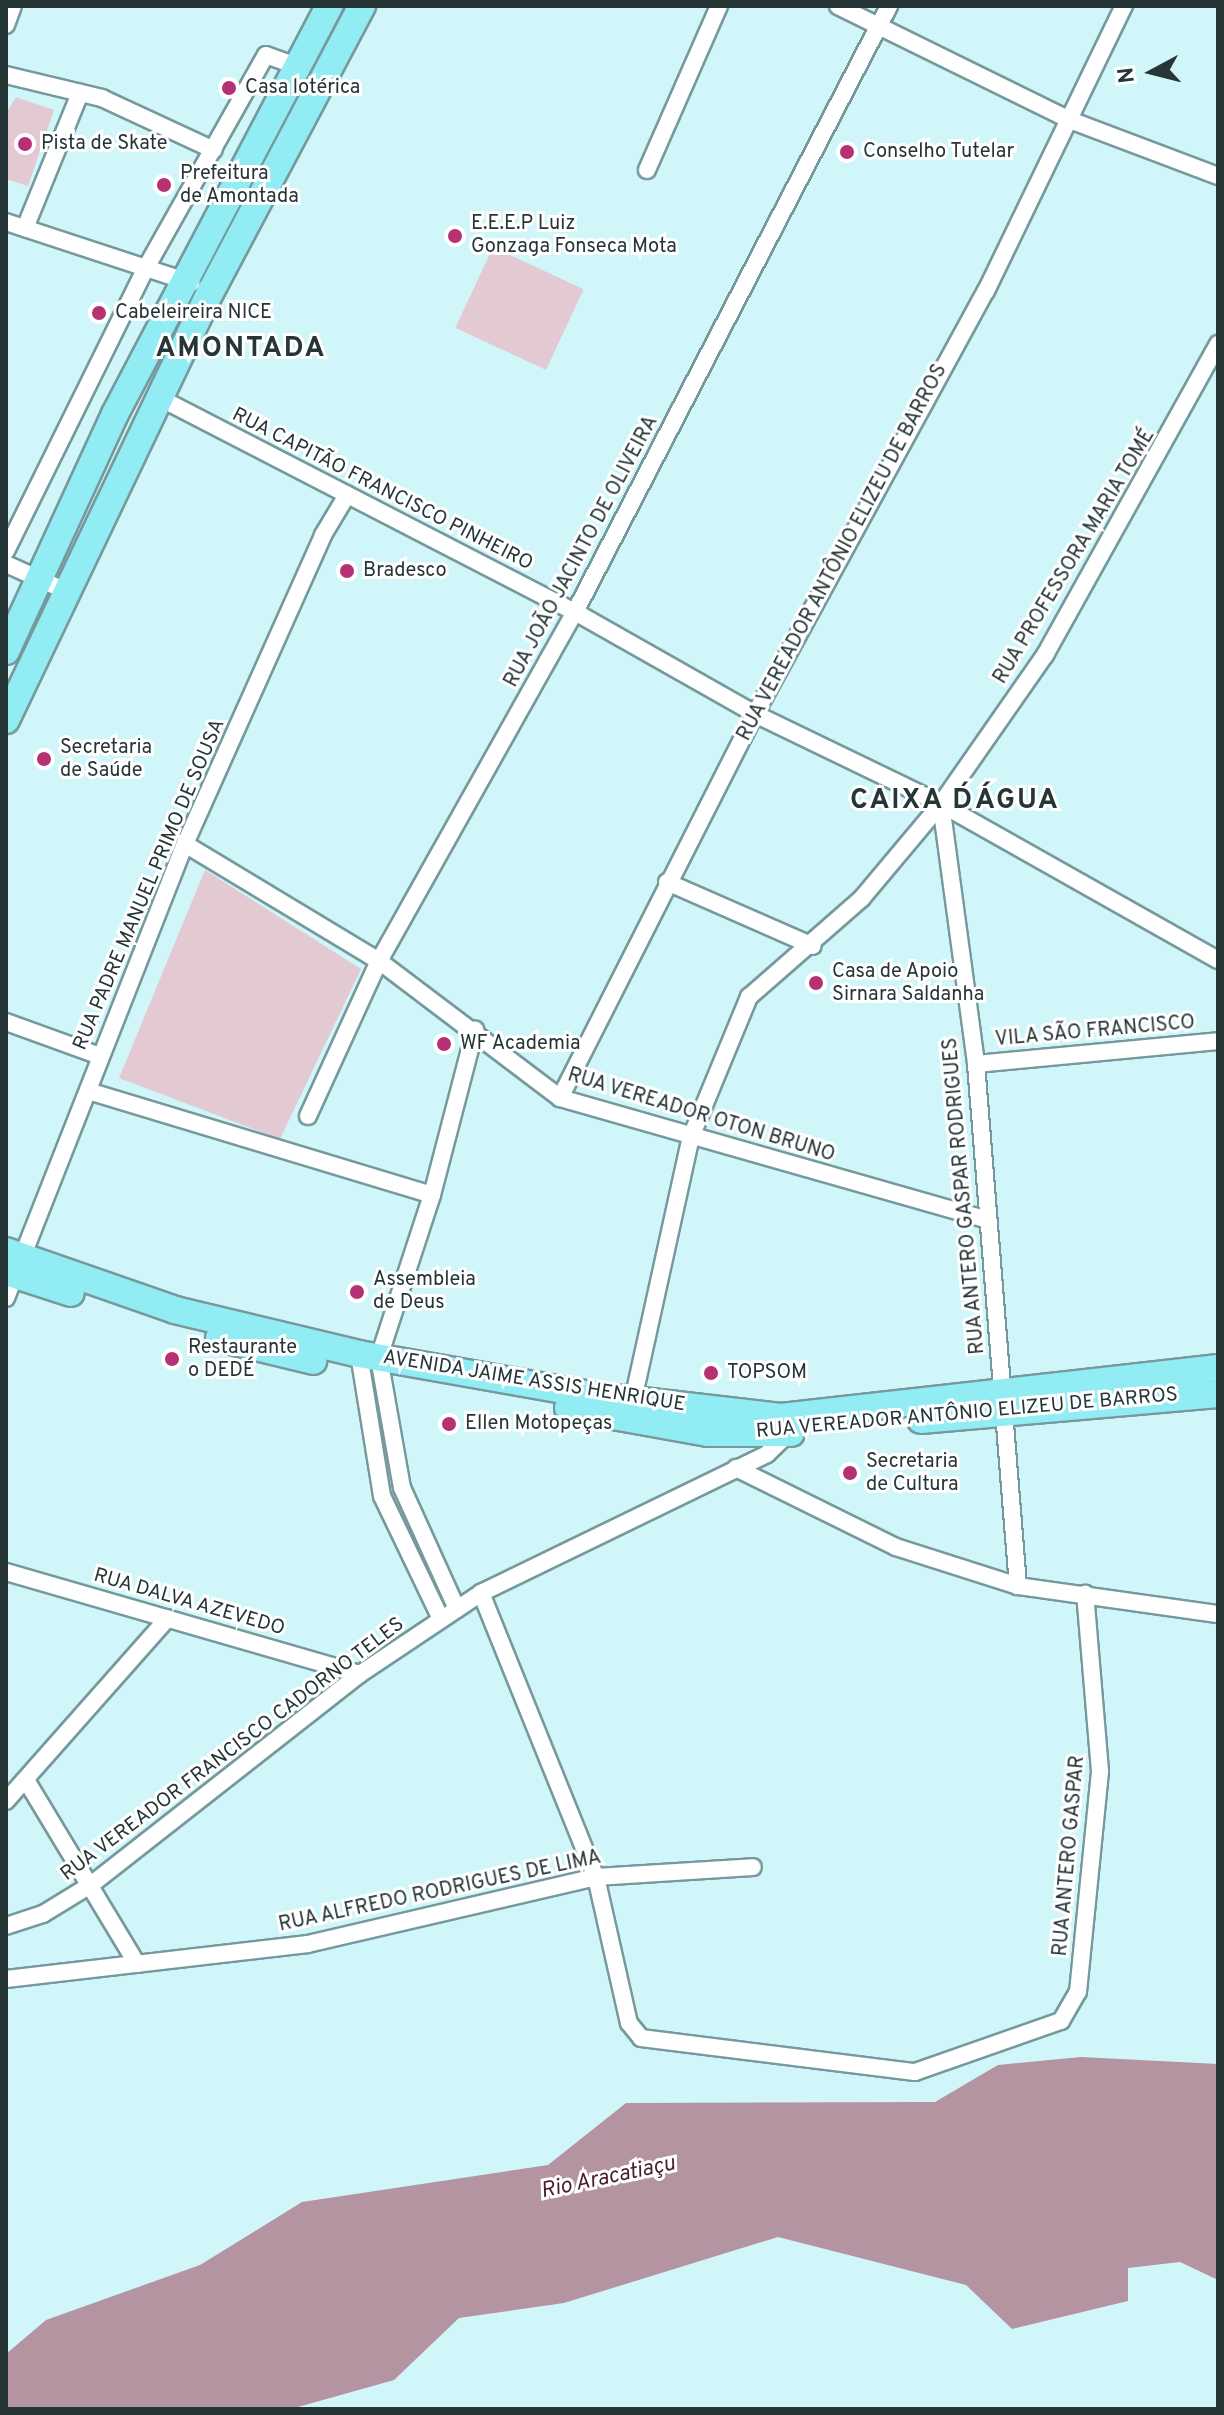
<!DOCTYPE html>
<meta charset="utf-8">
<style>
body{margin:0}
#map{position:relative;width:1224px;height:2415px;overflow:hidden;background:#d1f6fa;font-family:Overpass,sans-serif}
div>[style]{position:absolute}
.green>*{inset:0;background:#e3c9d2;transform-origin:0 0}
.water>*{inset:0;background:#b494a0}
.roads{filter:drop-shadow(2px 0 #76999d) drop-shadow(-2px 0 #76999d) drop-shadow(0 2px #76999d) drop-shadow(0 -2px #76999d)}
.street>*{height:16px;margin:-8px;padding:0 8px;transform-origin:8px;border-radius:8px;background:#fff}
.primary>*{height:26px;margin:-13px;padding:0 13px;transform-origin:13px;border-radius:13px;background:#92ecf4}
.dots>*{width:22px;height:22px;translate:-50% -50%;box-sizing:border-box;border:4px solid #fff;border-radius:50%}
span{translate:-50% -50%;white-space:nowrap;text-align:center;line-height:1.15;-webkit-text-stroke:6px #fff;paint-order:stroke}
.poi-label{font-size:20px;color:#263536}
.left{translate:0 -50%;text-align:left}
.street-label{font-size:20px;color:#263536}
.water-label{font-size:22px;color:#4a1e32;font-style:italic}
.district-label{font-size:28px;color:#263536;font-weight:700;letter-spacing:2px}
.frame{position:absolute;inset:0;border:8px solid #263536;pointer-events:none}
.north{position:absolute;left:1112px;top:32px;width:80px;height:80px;-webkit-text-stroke:6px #fff;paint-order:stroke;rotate:263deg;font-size:22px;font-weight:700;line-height:32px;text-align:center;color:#263536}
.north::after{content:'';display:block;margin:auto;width:28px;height:36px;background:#263536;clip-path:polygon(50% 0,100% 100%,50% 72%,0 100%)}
</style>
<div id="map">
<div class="green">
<div style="clip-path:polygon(16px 97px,54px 110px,28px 186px,6px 179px,6px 114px)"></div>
<div style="left:493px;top:247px;width:100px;height:89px;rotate:25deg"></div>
<div style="clip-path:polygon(205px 870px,361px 969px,280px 1139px,119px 1078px)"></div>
</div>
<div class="water">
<div style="clip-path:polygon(1081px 2057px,1218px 2064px,1218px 2280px,1180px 2262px,1128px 2268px,1128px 2301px,1012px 2329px,966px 2285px,778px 2237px,564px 2303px,459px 2318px,394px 2380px,291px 2409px,6px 2409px,6px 2354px,46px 2320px,200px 2265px,302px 2202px,548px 2165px,626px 2103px,935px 2102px,998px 2065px)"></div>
</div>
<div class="roads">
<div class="street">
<div style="left:838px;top:6px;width:258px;rotate:26.2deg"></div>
<div style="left:1070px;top:120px;width:158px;rotate:20.7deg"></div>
<div style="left:6px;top:25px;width:20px;rotate:-70deg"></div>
<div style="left:6px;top:75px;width:99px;rotate:13.5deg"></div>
<div style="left:102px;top:98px;width:123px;rotate:24.9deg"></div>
<div style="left:647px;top:170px;width:179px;rotate:-66.3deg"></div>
<div style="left:6px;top:222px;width:195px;rotate:18.2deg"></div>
<div style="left:25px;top:228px;width:146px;rotate:-67.8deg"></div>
<div style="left:160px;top:398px;width:467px;rotate:27.3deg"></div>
<div style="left:575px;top:612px;width:207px;rotate:29.5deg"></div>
<div style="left:755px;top:714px;width:207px;rotate:25.8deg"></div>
<div style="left:941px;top:804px;width:318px;rotate:29.4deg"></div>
<div style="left:6px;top:551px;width:318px;rotate:-63.7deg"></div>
<div style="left:147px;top:266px;width:242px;rotate:-60.6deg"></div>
<div style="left:266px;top:55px;width:33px;rotate:20deg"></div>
<div style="left:6px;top:564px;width:66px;rotate:24.2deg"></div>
<div style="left:941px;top:804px;width:262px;rotate:82.3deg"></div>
<div style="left:976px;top:1064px;width:524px;rotate:85.4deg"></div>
<div style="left:185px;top:844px;width:227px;rotate:31.1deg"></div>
<div style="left:379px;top:961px;width:227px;rotate:37.1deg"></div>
<div style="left:560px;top:1098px;width:445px;rotate:15.9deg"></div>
<div style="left:667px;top:882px;width:159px;rotate:23.7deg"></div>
<div style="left:6px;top:1022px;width:100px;rotate:19.9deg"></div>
<div style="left:976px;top:1064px;width:243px;rotate:-5.4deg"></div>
<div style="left:88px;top:1091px;width:359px;rotate:16.8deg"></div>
<div style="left:560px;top:1098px;width:431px;rotate:-63.1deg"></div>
<div style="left:755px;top:714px;width:482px;rotate:-61.4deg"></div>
<div style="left:986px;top:291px;width:317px;rotate:-64.2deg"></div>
<div style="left:308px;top:1116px;width:170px;rotate:-65.4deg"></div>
<div style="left:379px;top:961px;width:400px;rotate:-60.7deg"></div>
<div style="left:575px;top:612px;width:683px;rotate:-62.61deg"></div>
<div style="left:6px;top:1298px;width:488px;rotate:-68.5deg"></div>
<div style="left:185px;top:844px;width:338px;rotate:-65.9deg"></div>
<div style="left:323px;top:535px;width:47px;rotate:-59deg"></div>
<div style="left:359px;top:1354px;width:144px;rotate:80.8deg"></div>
<div style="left:382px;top:1496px;width:136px;rotate:64.4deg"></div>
<div style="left:633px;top:1400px;width:269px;rotate:-77.6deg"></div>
<div style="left:691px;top:1137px;width:152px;rotate:-67.5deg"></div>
<div style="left:749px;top:997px;width:150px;rotate:-41.2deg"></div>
<div style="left:862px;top:898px;width:123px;rotate:-50deg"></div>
<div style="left:941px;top:804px;width:182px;rotate:-55.1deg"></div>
<div style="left:1045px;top:655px;width:356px;rotate:-60.9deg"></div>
<div style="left:736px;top:1468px;width:178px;rotate:26.3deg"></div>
<div style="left:896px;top:1547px;width:128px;rotate:17.7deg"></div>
<div style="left:1018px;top:1586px;width:202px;rotate:8deg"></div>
<div style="left:6px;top:1572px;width:368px;rotate:16.1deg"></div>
<div style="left:481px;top:1593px;width:306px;rotate:68deg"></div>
<div style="left:596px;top:1877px;width:150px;rotate:77.3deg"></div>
<div style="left:629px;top:2023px;width:19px;rotate:51deg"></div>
<div style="left:641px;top:2038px;width:276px;rotate:7.1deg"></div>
<div style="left:915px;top:2072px;width:155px;rotate:-19.3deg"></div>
<div style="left:1061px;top:2021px;width:34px;rotate:-60deg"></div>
<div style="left:1078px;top:1992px;width:222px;rotate:-84.3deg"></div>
<div style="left:1100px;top:1771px;width:178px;rotate:-94.8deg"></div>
<div style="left:457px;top:1609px;width:133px;rotate:-114.4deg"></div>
<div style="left:402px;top:1488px;width:133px;rotate:-100deg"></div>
<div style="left:379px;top:1357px;width:170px;rotate:-71.9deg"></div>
<div style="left:432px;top:1195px;width:171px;rotate:-75.4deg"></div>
<div style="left:26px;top:1780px;width:215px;rotate:58.9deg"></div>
<div style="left:6px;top:1801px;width:244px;rotate:-48.5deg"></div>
<div style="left:6px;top:1926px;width:39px;rotate:-18deg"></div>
<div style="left:43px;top:1914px;width:57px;rotate:-31.5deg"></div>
<div style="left:92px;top:1884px;width:340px;rotate:-38.1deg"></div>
<div style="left:360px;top:1674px;width:146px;rotate:-33.8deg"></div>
<div style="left:481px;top:1593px;width:318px;rotate:-25.9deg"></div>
<div style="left:767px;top:1454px;width:33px;rotate:-44deg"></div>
<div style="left:6px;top:1979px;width:304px;rotate:-6.6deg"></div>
<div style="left:308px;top:1944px;width:296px;rotate:-13.1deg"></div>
<div style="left:596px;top:1877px;width:157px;rotate:-3.6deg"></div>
</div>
<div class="primary">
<div style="left:6px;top:651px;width:261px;rotate:-65.3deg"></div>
<div style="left:115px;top:414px;width:461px;rotate:-62.3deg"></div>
<div style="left:6px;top:720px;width:475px;rotate:-64.5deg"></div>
<div style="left:211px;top:291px;width:323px;rotate:-62.1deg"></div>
<div style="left:6px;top:1251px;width:179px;rotate:19.2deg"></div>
<div style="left:175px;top:1310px;width:189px;rotate:13.4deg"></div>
<div style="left:359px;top:1354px;width:236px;rotate:10deg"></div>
<div style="left:591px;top:1395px;width:191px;rotate:6.6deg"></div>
<div style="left:781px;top:1417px;width:440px;rotate:-6.4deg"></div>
<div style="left:6px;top:1272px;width:68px;rotate:17.9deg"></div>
<div style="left:219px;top:1338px;width:97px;rotate:13.7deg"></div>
<div style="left:568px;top:1408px;width:142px;rotate:10.1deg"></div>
<div style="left:708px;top:1433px;width:83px"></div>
<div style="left:921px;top:1420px;width:298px;rotate:-5deg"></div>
</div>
</div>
<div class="dots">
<div style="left:229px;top:88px;background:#b63074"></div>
<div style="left:25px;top:144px;background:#b63074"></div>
<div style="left:847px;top:152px;background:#b63074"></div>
<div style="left:164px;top:185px;background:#b63074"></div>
<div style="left:455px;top:236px;background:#b63074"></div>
<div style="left:99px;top:313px;background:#b63074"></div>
<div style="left:347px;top:571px;background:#b63074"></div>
<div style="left:44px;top:759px;background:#b63074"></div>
<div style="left:816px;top:983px;background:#b63074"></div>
<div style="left:444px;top:1044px;background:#b63074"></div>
<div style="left:357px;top:1292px;background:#b63074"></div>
<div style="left:172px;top:1359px;background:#b63074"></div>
<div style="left:711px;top:1373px;background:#b63074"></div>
<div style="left:449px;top:1424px;background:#b63074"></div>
<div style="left:850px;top:1473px;background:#b63074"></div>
</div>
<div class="poi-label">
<span class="left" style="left:245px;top:88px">Casa lotérica</span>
<span class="left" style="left:41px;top:144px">Pista de Skate</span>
<span class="left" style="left:863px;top:152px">Conselho Tutelar</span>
<span class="left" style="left:180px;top:186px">Prefeitura<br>de Amontada</span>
<span class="left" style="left:471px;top:236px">E.E.E.P Luiz<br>Gonzaga Fonseca Mota</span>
<span class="left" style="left:115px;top:313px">Cabeleireira NICE</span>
<span class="left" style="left:363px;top:571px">Bradesco</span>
<span class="left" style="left:60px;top:760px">Secretaria<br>de Saúde</span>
<span class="left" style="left:832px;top:984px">Casa de Apoio<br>Sirnara Saldanha</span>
<span class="left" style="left:460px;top:1044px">WF Academia</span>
<span class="left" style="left:373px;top:1292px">Assembleia<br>de Deus</span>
<span class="left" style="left:188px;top:1360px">Restaurante<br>o DEDÉ</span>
<span class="left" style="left:727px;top:1373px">TOPSOM</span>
<span class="left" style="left:465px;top:1424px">Ellen Motopeças</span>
<span class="left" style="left:866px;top:1474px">Secretaria<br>de Cultura</span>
</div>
<div class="street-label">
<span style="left:382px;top:490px;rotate:27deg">RUA CAPITÃO FRANCISCO PINHEIRO</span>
<span style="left:582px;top:552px;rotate:-62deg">RUA JOÃO JACINTO DE OLIVEIRA</span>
<span style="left:843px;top:553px;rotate:-62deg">RUA VEREADOR ANTÔNIO ELIZEU DE BARROS</span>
<span style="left:1075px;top:557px;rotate:-59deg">RUA PROFESSORA MARIA TOMÉ</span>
<span style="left:150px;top:885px;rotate:-67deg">RUA PADRE MANUEL PRIMO DE SOUSA</span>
<span style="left:1095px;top:1032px;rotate:-5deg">VILA SÃO FRANCISCO</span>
<span style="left:701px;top:1116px;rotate:17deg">RUA VEREADOR OTON BRUNO</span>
<span style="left:965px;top:1196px;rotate:-95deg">RUA ANTERO GASPAR RODRIGUES</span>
<span style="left:534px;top:1382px;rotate:9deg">AVENIDA JAIME ASSIS HENRIQUE</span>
<span style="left:967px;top:1414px;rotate:-5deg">RUA VEREADOR ANTÔNIO ELIZEU DE BARROS</span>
<span style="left:189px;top:1603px;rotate:16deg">RUA DALVA AZEVEDO</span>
<span style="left:233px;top:1750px;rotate:-37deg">RUA VEREADOR FRANCISCO CADORNO TELES</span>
<span style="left:1070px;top:1856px;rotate:-85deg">RUA ANTERO GASPAR</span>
<span style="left:440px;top:1892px;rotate:-12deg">RUA ALFREDO RODRIGUES DE LIMA</span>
</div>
<div class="water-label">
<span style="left:608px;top:2178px;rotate:-12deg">Rio Aracatiaçu</span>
</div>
<div class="district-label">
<span style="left:241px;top:349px">AMONTADA</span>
<span style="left:955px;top:801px">CAIXA D´ÁGUA</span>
</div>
<div class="frame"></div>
<div class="north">N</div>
</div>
